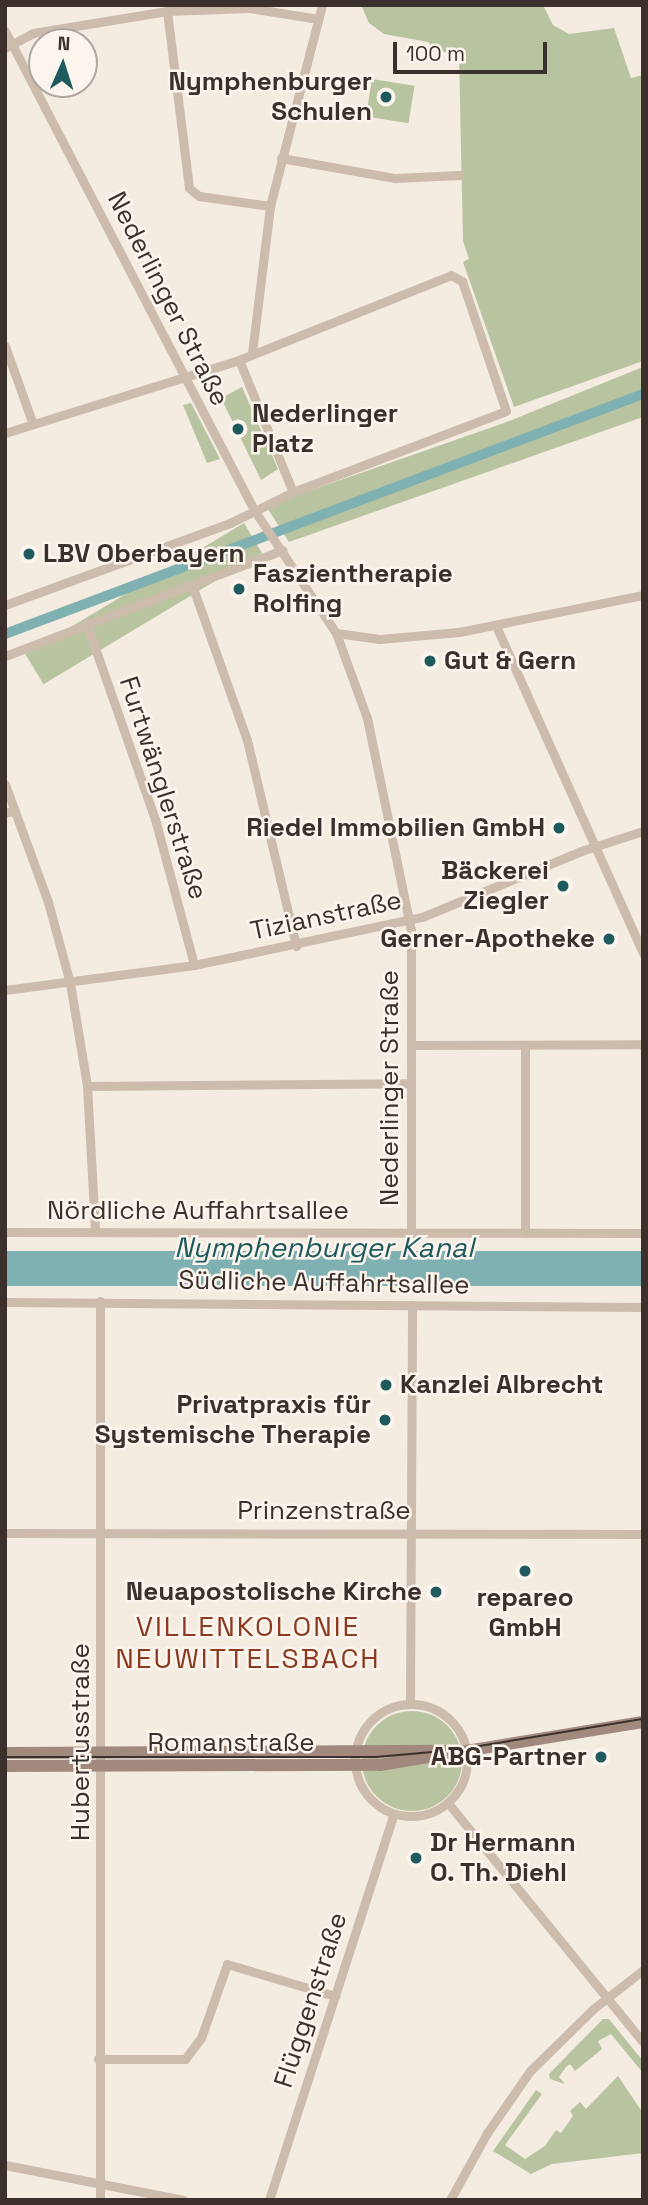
<!DOCTYPE html>
<meta charset="utf-8">
<style>
body{margin:0}
#map{position:relative;width:648px;height:2205px;overflow:hidden;background:#f4ebe1;font-family:"Space Grotesk",sans-serif}
div>[style]{position:absolute}
.green>*{inset:0;background:#b8c4a0;transform-origin:0 0}
.round{border-radius:50%}
.water>*{inset:0;background:#7fb0b2;transform-origin:0 0}
.canal>*{height:10px;margin:-5px;padding:0 5px;transform-origin:5px;border-radius:5px;background:#7fb0b2}
.minor>*{height:9px;margin:-4.5px;padding:0 4.5px;transform-origin:4.5px;border-radius:4.5px;background:#cdbbac}
.minor>.ring{margin:-4.5px;padding:0;box-sizing:content-box;background:none;border:9px solid #cdbbac;border-radius:50%}
.secondary>*{height:12px;margin:-6px;padding:0 6px;transform-origin:6px;border-radius:6px;background:#a18a7d}
.tram>*{height:2px;margin:-1px;padding:0 1px;transform-origin:1px;border-radius:1px;background:#3b302b}
.dots>*{width:19px;height:19px;translate:-50% -50%;box-sizing:border-box;border:4px solid #fbf5ee;border-radius:50%}
span{translate:-50% -50%;white-space:nowrap;text-align:center;line-height:1.15;-webkit-text-stroke:5px #fbf5ee;paint-order:stroke}
.poi-label{font-size:26px;color:#3b302b;font-weight:700}
.right{translate:-100% -50%;text-align:right}
.left{translate:0 -50%;text-align:left}
.street-label{font-size:26px;color:#3b302b}
.water-label{font-size:28px;color:#1f5a5e;font-style:italic}
.neighbourhood-label{font-size:28px;color:#8c3b22;letter-spacing:2px}
.frame{position:absolute;inset:0;border:7px solid #3b302b;pointer-events:none}
.north{position:absolute;left:28px;top:28px;width:70px;height:70px;box-sizing:border-box;background:#fbf5ee;border:2px solid #aea6a0;border-radius:50%;rotate:3deg;font-size:19px;font-weight:700;line-height:28px;text-align:center;color:#3b302b}
.north::after{content:'';display:block;margin:auto;width:24px;height:32px;background:#1f5a5e;clip-path:polygon(50% 0,100% 100%,50% 72%,0 100%)}
.scale{position:absolute;left:393px;top:42px;width:154px;height:32px;box-sizing:border-box;border:4px solid #3b302b;border-top:0;padding-left:9px;font-size:21px;line-height:24px;white-space:nowrap;color:#3b302b;-webkit-text-stroke:5px #fbf5ee;paint-order:stroke}
</style>
<div id="map">
<div class="green">
<div style="clip-path:polygon(361px 5px,543px 5px,553px 25px,569px 34px,614px 28px,631px 78px,643px 75px,643px 361px,514px 407px,463px 262px,469px 259px,463px 241px,459px 55px,435px 50px,428px 42px,384px 34px,369px 23px)"></div>
<div style="left:372px;top:79px;width:43px;height:38px;rotate:9deg"></div>
<div style="clip-path:polygon(643px 367px,643px 417px,289px 542px,266px 506px,504px 423px)"></div>
<div style="clip-path:polygon(242px 387px,278px 469px,261px 480px,221px 398px)"></div>
<div style="clip-path:polygon(191px 403px,220px 459px,207px 463px,183px 405px)"></div>
<div style="left:244px;top:523px;width:35px;height:255px;rotate:59deg"></div>
<div class="round" style="left:362px;top:1711px;width:100px;height:100px"></div>
<div style="clip-path:polygon(603px 2019px,609px 2019px,643px 2061px,643px 2073px,611px 2034px,598px 2041px,602px 2049px,575px 2071px,570px 2064px,566px 2067px,559px 2077px,565px 2084px,550px 2079px,549px 2074px)"></div>
<div style="clip-path:polygon(618px 2076px,643px 2113px,643px 2153px,552px 2164px,531px 2174px,493px 2151px,536px 2090px,542px 2094px,505px 2145px,525px 2159px,545px 2146px,556px 2130px,561px 2133px,573px 2116px,570px 2111px,580px 2102px,586px 2109px)"></div>
</div>
<div class="water">
<div style="left:643px;top:1251px;width:35px;height:638px;rotate:90deg"></div>
</div>
<div class="canal">
<div style="left:5px;top:634px;width:682px;rotate:-20.62deg"></div>
</div>
<div class="minor">
<div style="left:167px;top:11px;width:178px;rotate:82.9deg"></div>
<div style="left:189px;top:188px;width:13px;rotate:39deg"></div>
<div style="left:199px;top:196px;width:72px;rotate:8deg"></div>
<div style="left:5px;top:31px;width:540px;rotate:62.53deg"></div>
<div style="left:254px;top:510px;width:148px;rotate:56.3deg"></div>
<div style="left:336px;top:633px;width:90px;rotate:70deg"></div>
<div style="left:367px;top:718px;width:217px;rotate:78.3deg"></div>
<div style="left:411px;top:930px;width:303px;rotate:90deg"></div>
<div style="left:5px;top:48px;width:32px;rotate:-28deg"></div>
<div style="left:33px;top:33px;width:136px;rotate:-9.3deg"></div>
<div style="left:167px;top:11px;width:83px;rotate:-2.1deg"></div>
<div style="left:250px;top:8px;width:69px;rotate:9.2deg"></div>
<div style="left:281px;top:158px;width:116px;rotate:10deg"></div>
<div style="left:395px;top:178px;width:65px;rotate:-2.6deg"></div>
<div style="left:5px;top:346px;width:83px;rotate:70.3deg"></div>
<div style="left:252px;top:353px;width:148px;rotate:-83deg"></div>
<div style="left:270px;top:206px;width:208px;rotate:-75.5deg"></div>
<div style="left:239px;top:360px;width:143px;rotate:67.8deg"></div>
<div style="left:5px;top:433px;width:245px;rotate:-17.3deg"></div>
<div style="left:239px;top:360px;width:228px;rotate:-21.8deg"></div>
<div style="left:451px;top:275px;width:13px;rotate:29deg"></div>
<div style="left:462px;top:281px;width:137px;rotate:71.3deg"></div>
<div style="left:506px;top:411px;width:228px;rotate:159.2deg"></div>
<div style="left:293px;top:492px;width:70px;rotate:153.8deg"></div>
<div style="left:230px;top:523px;width:239px;rotate:160deg"></div>
<div style="left:192px;top:585px;width:164px;rotate:70.5deg"></div>
<div style="left:247px;top:740px;width:212px;rotate:76.6deg"></div>
<div style="left:87px;top:625px;width:206px;rotate:70.7deg"></div>
<div style="left:155px;top:819px;width:151px;rotate:75deg"></div>
<div style="left:496px;top:626px;width:359px;rotate:65.8deg"></div>
<div style="left:336px;top:633px;width:44px;rotate:7.8deg"></div>
<div style="left:380px;top:639px;width:79px;rotate:-5.1deg"></div>
<div style="left:459px;top:632px;width:188px;rotate:-11.4deg"></div>
<div style="left:5px;top:656px;width:297px;rotate:-20.9deg"></div>
<div style="left:5px;top:784px;width:126px;rotate:70deg"></div>
<div style="left:48px;top:902px;width:84px;rotate:74.8deg"></div>
<div style="left:70px;top:983px;width:104px;rotate:80.6deg"></div>
<div style="left:87px;top:1086px;width:144px;rotate:86.8deg"></div>
<div style="left:5px;top:813px;width:10px;rotate:-17deg"></div>
<div style="left:5px;top:990px;width:191px;rotate:-7.5deg"></div>
<div style="left:194px;top:965px;width:233px;rotate:-11.9deg"></div>
<div style="left:422px;top:917px;width:175px;rotate:-22.5deg"></div>
<div style="left:584px;top:850px;width:62px;rotate:-17.9deg"></div>
<div style="left:411px;top:1045px;width:232px;rotate:-0.2deg"></div>
<div style="left:525px;top:1045px;width:188px;rotate:90deg"></div>
<div style="left:87px;top:1086px;width:323px;rotate:-0.5deg"></div>
<div style="left:5px;top:1232px;width:638px;rotate:0.09deg"></div>
<div style="left:5px;top:1302px;width:638px;rotate:0.45deg"></div>
<div style="left:5px;top:1533px;width:638px;rotate:0.09deg"></div>
<div class="ring" style="left:355px;top:1704px;width:103px;height:103px"></div>
<div style="left:410px;top:1704px;width:399px;rotate:-89.7deg"></div>
<div style="left:448px;top:1803px;width:308px;rotate:50.8deg"></div>
<div style="left:98px;top:2059px;width:87px"></div>
<div style="left:185px;top:2059px;width:26px;rotate:-53deg"></div>
<div style="left:201px;top:2038px;width:78px;rotate:-70.6deg"></div>
<div style="left:227px;top:1964px;width:113px;rotate:16.5deg"></div>
<div style="left:5px;top:2165px;width:182px;rotate:11.1deg"></div>
<div style="left:100px;top:2200px;width:899px;rotate:-90deg"></div>
<div style="left:269px;top:2200px;width:406px;rotate:-72.1deg"></div>
<div style="left:450px;top:2200px;width:77px;rotate:-61.1deg"></div>
<div style="left:487px;top:2133px;width:75px;rotate:-55.3deg"></div>
<div style="left:530px;top:2071px;width:88px;rotate:-44.5deg"></div>
<div style="left:593px;top:2009px;width:63px;rotate:-38deg"></div>
</div>
<div class="secondary">
<div style="left:5px;top:1753px;width:440px;rotate:-0.3deg"></div>
<div style="left:5px;top:1766px;width:375px;rotate:-0.2deg"></div>
<div style="left:380px;top:1765px;width:266px;rotate:-9.3deg"></div>
</div>
<div class="tram">
<div style="left:5px;top:1757px;width:371px"></div>
<div style="left:376px;top:1757px;width:79px;rotate:-5.1deg"></div>
<div style="left:455px;top:1750px;width:191px;rotate:-9.4deg"></div>
</div>
<div class="dots">
<div style="left:386px;top:97px;background:#1f5a5e"></div>
<div style="left:238px;top:429px;background:#1f5a5e"></div>
<div style="left:29px;top:554px;background:#1f5a5e"></div>
<div style="left:239px;top:589px;background:#1f5a5e"></div>
<div style="left:430px;top:661px;background:#1f5a5e"></div>
<div style="left:559px;top:828px;background:#1f5a5e"></div>
<div style="left:563px;top:886px;background:#1f5a5e"></div>
<div style="left:609px;top:939px;background:#1f5a5e"></div>
<div style="left:386px;top:1385px;background:#1f5a5e"></div>
<div style="left:385px;top:1420px;background:#1f5a5e"></div>
<div style="left:525px;top:1571px;background:#1f5a5e"></div>
<div style="left:436px;top:1592px;background:#1f5a5e"></div>
<div style="left:601px;top:1757px;background:#1f5a5e"></div>
<div style="left:416px;top:1858px;background:#1f5a5e"></div>
</div>
<div class="poi-label">
<span class="right" style="left:372px;top:97px">Nymphenburger<br>Schulen</span>
<span class="left" style="left:252px;top:429px">Nederlinger<br>Platz</span>
<span class="left" style="left:43px;top:554px">LBV Oberbayern</span>
<span class="left" style="left:253px;top:589px">Faszientherapie<br>Rolfing</span>
<span class="left" style="left:444px;top:661px">Gut &amp; Gern</span>
<span class="right" style="left:545px;top:828px">Riedel Immobilien GmbH</span>
<span class="right" style="left:549px;top:886px">Bäckerei<br>Ziegler</span>
<span class="right" style="left:595px;top:939px">Gerner-Apotheke</span>
<span class="left" style="left:400px;top:1385px">Kanzlei Albrecht</span>
<span class="right" style="left:371px;top:1420px">Privatpraxis für<br>Systemische Therapie</span>
<span class="right" style="left:422px;top:1592px">Neuapostolische Kirche</span>
<span style="left:525px;top:1613px">repareo<br>GmbH</span>
<span class="right" style="left:587px;top:1757px">ABG-Partner</span>
<span class="left" style="left:430px;top:1858px">Dr Hermann<br>O. Th. Diehl</span>
</div>
<div class="street-label">
<span style="left:168px;top:299px;rotate:63deg">Nederlinger Straße</span>
<span style="left:163px;top:788px;rotate:72deg">Furtwänglerstraße</span>
<span style="left:326px;top:916px;rotate:-12deg">Tizianstraße</span>
<span style="left:390px;top:1088px;rotate:-90deg">Nederlinger Straße</span>
<span style="left:198px;top:1211px">Nördliche Auffahrtsallee</span>
<span style="left:324px;top:1283px;rotate:1deg">Südliche Auffahrtsallee</span>
<span style="left:324px;top:1511px">Prinzenstraße</span>
<span style="left:81px;top:1742px;rotate:-90deg">Hubertusstraße</span>
<span style="left:231px;top:1743px">Romanstraße</span>
<span style="left:311px;top:2000px;rotate:-72deg">Flüggenstraße</span>
</div>
<div class="water-label">
<span style="left:324px;top:1247px">Nymphenburger Kanal</span>
</div>
<div class="neighbourhood-label">
<span style="left:248px;top:1642px">VILLENKOLONIE<br>NEUWITTELSBACH</span>
</div>
<div class="frame"></div>
<div class="north">N</div>
<div class="scale">100 m</div>
</div>
